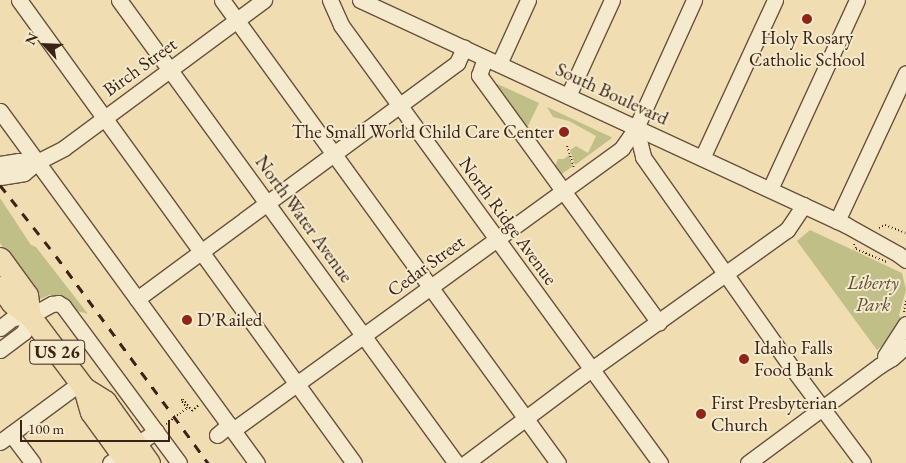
<!DOCTYPE html>
<style>
body{margin:0}
#map{position:relative;width:906px;height:463px;overflow:hidden;background:#f0deb2;font-family:"EB Garamond",serif}
div>[style]{position:absolute}
.green>*{inset:0;background:#c0bf88}
.path>*{height:2px;margin-top:-1px;transform-origin:0;background:repeating-linear-gradient(90deg,#3a2217 0 1px,transparent 0 3.5px)}
.roads{filter:drop-shadow(1px 0 #68513e) drop-shadow(-1px 0 #68513e) drop-shadow(0 1px #68513e) drop-shadow(0 -1px #68513e)}
.minor>*{height:15px;margin:-7.5px;padding:0 7.5px;transform-origin:7.5px;border-radius:7.5px;background:#f5eacd}
.highway>*{height:21px;margin:-10.5px;padding:0 10.5px;transform-origin:10.5px;border-radius:10.5px;background:#f0deb2}
.rail>*{height:3px;margin-top:-1.5px;transform-origin:0;background:repeating-linear-gradient(90deg,#3a2217 0 9px,transparent 0 18px)}
.dots>*{width:14px;height:14px;translate:-50% -50%;box-sizing:border-box;border:2px solid #f5eacd;border-radius:50%}
span{translate:-50% -50%;white-space:nowrap;text-align:center;line-height:1.15;-webkit-text-stroke:4px #f5eacd;paint-order:stroke}
.shield-label span{padding:1px 4px;background:#f5eacd;border:1px solid;border-radius:4px;-webkit-text-stroke-width:0}
.shield-label{font-size:18px;color:#3a2217;font-weight:700}
.poi-label{font-size:19px;color:#3a2217}
.right{translate:-100% -50%;text-align:right}
.left{translate:0 -50%;text-align:left}
.street-label{font-size:19px;color:#3a2217}
.park-label{font-size:19px;color:#5c4933;font-style:italic}
.north{position:absolute;left:20px;top:20px;width:50px;height:50px;-webkit-text-stroke:4px #f5eacd;paint-order:stroke;rotate:295deg;font-size:14px;font-weight:700;line-height:20px;text-align:center;color:#3a2217}
.north::after{content:'';display:block;margin:auto;width:18px;height:22px;background:#3a2217;clip-path:polygon(50% 0,100% 100%,50% 72%,0 100%)}
.scale{position:absolute;left:20px;top:420px;width:150px;height:22px;box-sizing:border-box;border:2px solid #3a2217;border-top:0;padding-left:6px;font-size:15px;line-height:18px;white-space:nowrap;color:#3a2217;-webkit-text-stroke:4px #f5eacd;paint-order:stroke}
</style>
<div id="map">
<div class="green">
<div style="clip-path:polygon(493px 82px,539px 103px,528px 126px,523px 123px)"></div>
<div style="clip-path:polygon(547px 107px,611px 137px,612px 138px,575px 165px,570px 150px,576px 146px,588px 153px,596px 136px,569px 121px,553px 117px)"></div>
<div style="clip-path:polygon(569px 155px,573px 166px,559px 176px,554px 169px,558px 159px,564px 159px)"></div>
<div style="clip-path:polygon(0 198px,31px 245px,36px 247px,88px 314px,74px 310px,60px 296px,49px 295px,41px 299px,24px 277px,0 243px)"></div>
<div style="clip-path:polygon(810px 230px,902px 273px,906px 290px,899px 315px,901px 319px,887px 341px,877px 350px,797px 241px)"></div>
</div>
<div class="path">
<div style="left:567px;top:146px;width:22px;rotate:72deg"></div>
<div style="left:879px;top:228px;width:7px;rotate:-27deg"></div>
<div style="left:885px;top:225px;width:22px;rotate:21deg"></div>
<div style="left:854px;top:244px;width:5px;rotate:68deg"></div>
<div style="left:856px;top:249px;width:33px;rotate:23deg"></div>
<div style="left:904px;top:312px;width:12px;rotate:-81deg"></div>
<div style="left:166px;top:424px;width:26px;rotate:-37deg"></div>
<div style="left:187px;top:408px;width:10px;rotate:-127deg"></div>
<div style="left:181px;top:400px;width:2px;rotate:-27deg"></div>
<div style="left:183px;top:399px;width:15px;rotate:53deg"></div>
<div style="left:192px;top:411px;width:9px;rotate:-41deg"></div>
</div>
<div class="roads">
<div class="minor">
<div style="left:19px;top:0;width:571px;rotate:54.11deg"></div>
<div style="left:119px;top:0;width:573px;rotate:53.95deg"></div>
<div style="left:222px;top:0;width:572px;rotate:54.03deg"></div>
<div style="left:330px;top:0;width:27px;rotate:66deg"></div>
<div style="left:341px;top:25px;width:542px;rotate:53.93deg"></div>
<div style="left:360px;top:0;width:536px;rotate:24.84deg"></div>
<div style="left:846px;top:225px;width:60px;rotate:29.1deg"></div>
<div style="left:898px;top:254px;width:10px;rotate:37deg"></div>
<div style="left:485px;top:58px;width:18px;rotate:109deg"></div>
<div style="left:479px;top:75px;width:306px;rotate:54deg"></div>
<div style="left:499px;top:64px;width:70px;rotate:-65.6deg"></div>
<div style="left:568px;top:96px;width:106px;rotate:-65.4deg"></div>
<div style="left:0;top:111px;width:436px;rotate:53.9deg"></div>
<div style="left:636px;top:128px;width:30px;rotate:76deg"></div>
<div style="left:643px;top:157px;width:250px;rotate:54.8deg"></div>
<div style="left:787px;top:361px;width:127px;rotate:53.3deg"></div>
<div style="left:702px;top:158px;width:174px;rotate:-65.2deg"></div>
<div style="left:0;top:164px;width:19px;rotate:-9deg"></div>
<div style="left:19px;top:161px;width:18px;rotate:3deg"></div>
<div style="left:0;top:177px;width:24px;rotate:-9deg"></div>
<div style="left:24px;top:173px;width:17px;rotate:-40deg"></div>
<div style="left:37px;top:162px;width:30px;rotate:-27deg"></div>
<div style="left:64px;top:148px;width:249px;rotate:-36.5deg"></div>
<div style="left:770px;top:189px;width:208px;rotate:-65.3deg"></div>
<div style="left:837px;top:221px;width:163px;rotate:-65deg"></div>
<div style="left:137px;top:299px;width:398px;rotate:-36.4deg"></div>
<div style="left:457px;top:63px;width:17px;rotate:-65deg"></div>
<div style="left:0;top:328px;width:16px;rotate:-38deg"></div>
<div style="left:13px;top:318px;width:17px;rotate:-7deg"></div>
<div style="left:30px;top:316px;width:25px;rotate:-29deg"></div>
<div style="left:52px;top:304px;width:6px;rotate:-9deg"></div>
<div style="left:58px;top:303px;width:6px;rotate:31deg"></div>
<div style="left:63px;top:306px;width:195px;rotate:53.5deg"></div>
<div style="left:0;top:350px;width:30px;rotate:-37deg"></div>
<div style="left:24px;top:332px;width:17px;rotate:-69deg"></div>
<div style="left:885px;top:356px;width:38px;rotate:-57deg"></div>
<div style="left:233px;top:430px;width:480px;rotate:-35.9deg"></div>
<div style="left:622px;top:148px;width:24px;rotate:-55deg"></div>
<div style="left:636px;top:128px;width:141px;rotate:-65.6deg"></div>
<div style="left:11px;top:434px;width:36px;rotate:53deg"></div>
<div style="left:217px;top:435px;width:16px;rotate:-40deg"></div>
<div style="left:0;top:442px;width:99px;rotate:-36.4deg"></div>
<div style="left:110px;top:463px;width:56px;rotate:-34.8deg"></div>
<div style="left:466px;top:463px;width:145px;rotate:-36.9deg"></div>
<div style="left:582px;top:376px;width:252px;rotate:-35.5deg"></div>
<div style="left:787px;top:230px;width:30px;rotate:-56deg"></div>
<div style="left:748px;top:463px;width:163px;rotate:-36.5deg"></div>
<div style="left:879px;top:366px;width:15px;rotate:-32deg"></div>
<div style="left:892px;top:358px;width:18px;rotate:-41deg"></div>
</div>
<div class="highway">
<div style="left:0;top:258px;width:46px;rotate:53.9deg"></div>
<div style="left:27px;top:295px;width:21px;rotate:82deg"></div>
<div style="left:0;top:287px;width:20px;rotate:53deg"></div>
<div style="left:12px;top:303px;width:22px;rotate:36deg"></div>
<div style="left:30px;top:316px;width:90px;rotate:53.1deg"></div>
<div style="left:84px;top:388px;width:25px;rotate:74deg"></div>
<div style="left:91px;top:412px;width:63px;rotate:54deg"></div>
<div style="left:84px;top:388px;width:25px;rotate:32deg"></div>
<div style="left:105px;top:401px;width:76px;rotate:54.6deg"></div>
</div>
</div>
<div class="rail">
<div style="left:0;top:185px;width:90px;rotate:51.7deg"></div>
<div style="left:56px;top:256px;width:257px;rotate:53.7deg"></div>
</div>
<div class="dots">
<div style="left:807px;top:19px;background:#8f2418"></div>
<div style="left:564px;top:132px;background:#8f2418"></div>
<div style="left:187px;top:320px;background:#8f2418"></div>
<div style="left:744px;top:359px;background:#8f2418"></div>
<div style="left:701px;top:414px;background:#8f2418"></div>
</div>
<div class="shield-label">
<span style="left:57px;top:352px">US 26</span>
</div>
<div class="poi-label">
<span style="left:807px;top:49px">Holy Rosary<br>Catholic School</span>
<span class="right" style="left:554px;top:132px">The Small World Child Care Center</span>
<span class="left" style="left:197px;top:320px">D'Railed</span>
<span class="left" style="left:754px;top:359px">Idaho Falls<br>Food Bank</span>
<span class="left" style="left:711px;top:414px">First Presbyterian<br>Church</span>
</div>
<div class="street-label">
<span style="left:140px;top:67px;rotate:-36deg">Birch Street</span>
<span style="left:612px;top:94px;rotate:25deg">South Boulevard</span>
<span style="left:304px;top:219px;rotate:54deg">North Water Avenue</span>
<span style="left:508px;top:221px;rotate:54deg">North Ridge Avenue</span>
<span style="left:426px;top:266px;rotate:-36deg">Cedar Street</span>
</div>
<div class="park-label">
<span style="left:873px;top:294px">Liberty<br>Park</span>
</div>
<div class="north">N</div>
<div class="scale">100 m</div>
</div>
